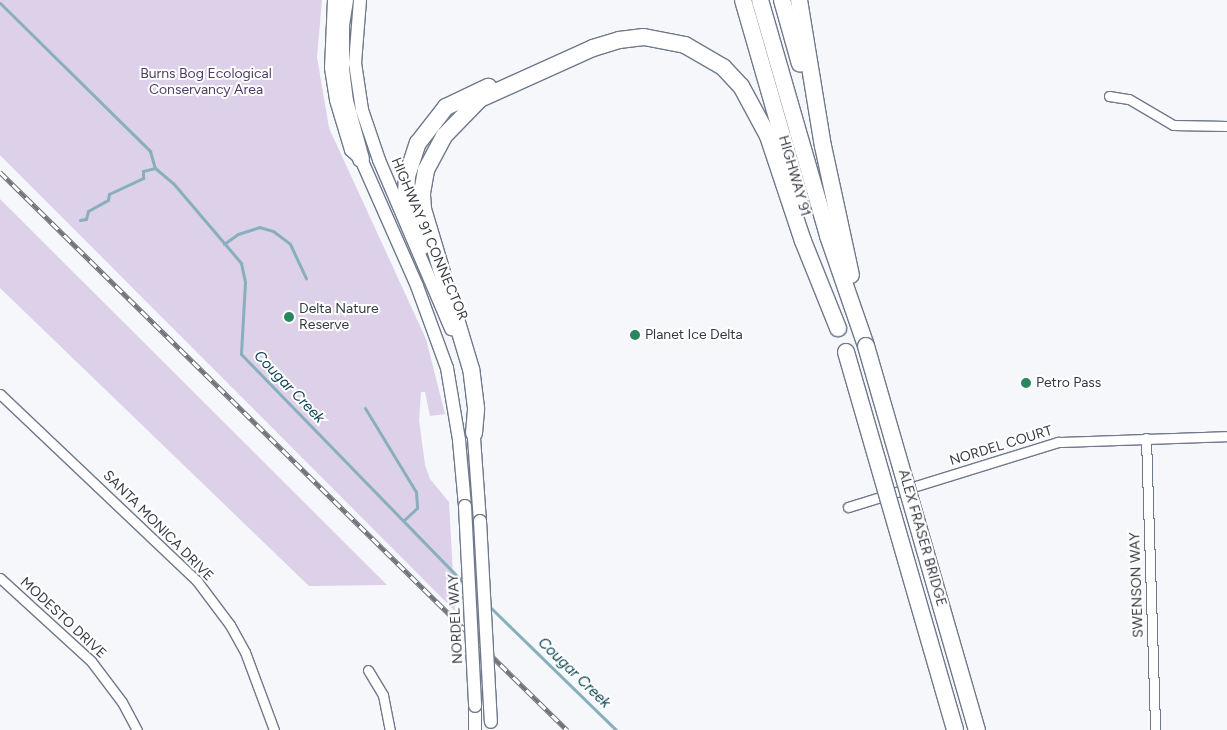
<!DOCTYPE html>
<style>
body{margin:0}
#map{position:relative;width:1227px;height:730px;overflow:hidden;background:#f5f7fb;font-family:Figtree,sans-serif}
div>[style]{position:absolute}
.green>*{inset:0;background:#dcd1e9}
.stream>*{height:3px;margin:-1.5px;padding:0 1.5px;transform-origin:1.5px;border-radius:1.5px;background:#89afbd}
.roads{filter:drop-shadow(1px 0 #6f798b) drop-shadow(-1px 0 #6f798b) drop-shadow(0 1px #6f798b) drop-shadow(0 -1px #6f798b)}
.minor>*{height:9px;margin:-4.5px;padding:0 4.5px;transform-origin:4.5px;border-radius:4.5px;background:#fff}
.secondary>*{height:12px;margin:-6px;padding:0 6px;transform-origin:6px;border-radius:6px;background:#fff}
.motorway>*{height:16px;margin:-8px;padding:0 8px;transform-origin:8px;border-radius:8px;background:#fff}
.rail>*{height:5px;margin-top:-2.5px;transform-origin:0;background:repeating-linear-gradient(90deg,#fff 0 9px,#6f7279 0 18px);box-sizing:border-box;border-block:1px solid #6f7279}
.bridges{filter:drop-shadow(1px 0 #6f798b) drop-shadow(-1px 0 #6f798b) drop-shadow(0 1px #6f798b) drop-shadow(0 -1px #6f798b)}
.secondary-bridge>*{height:12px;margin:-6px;padding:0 6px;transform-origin:6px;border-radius:6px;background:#fff}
.motorway-bridge>*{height:16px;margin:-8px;padding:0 8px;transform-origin:8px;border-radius:8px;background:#fff}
.dots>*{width:14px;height:14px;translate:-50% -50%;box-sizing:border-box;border:2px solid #fff;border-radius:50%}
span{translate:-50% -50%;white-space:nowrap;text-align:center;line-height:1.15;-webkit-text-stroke:4px #fff;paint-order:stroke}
.park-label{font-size:14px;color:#503b66}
.street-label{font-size:14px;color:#353941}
.poi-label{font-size:14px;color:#353941}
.left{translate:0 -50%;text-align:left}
.water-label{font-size:15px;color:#0c4353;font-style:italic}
</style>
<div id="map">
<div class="green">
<div style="clip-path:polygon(0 0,322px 0,317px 57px,329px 128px,426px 339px,445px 414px,430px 416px,425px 392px,421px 392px,419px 420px,425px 465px,430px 479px,449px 502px,455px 611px,0 155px)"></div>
<div style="clip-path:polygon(0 199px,387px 585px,309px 586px,0 288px)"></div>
</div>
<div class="stream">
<div style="left:0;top:3px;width:211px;rotate:44.6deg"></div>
<div style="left:150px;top:151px;width:18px;rotate:74deg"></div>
<div style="left:155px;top:168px;width:23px;rotate:40deg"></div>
<div style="left:173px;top:183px;width:105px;rotate:49.6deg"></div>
<div style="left:241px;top:263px;width:19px;rotate:78deg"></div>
<div style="left:245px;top:282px;width:72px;rotate:93.2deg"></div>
<div style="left:241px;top:354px;width:321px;rotate:45.8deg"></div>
<div style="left:80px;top:220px;width:6px;rotate:-9deg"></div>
<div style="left:86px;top:219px;width:8px;rotate:-76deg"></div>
<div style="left:88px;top:211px;width:23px;rotate:-29deg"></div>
<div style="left:108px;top:200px;width:6px;rotate:-81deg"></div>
<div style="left:109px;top:194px;width:38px;rotate:-25deg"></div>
<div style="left:143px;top:178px;width:7px;rotate:-90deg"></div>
<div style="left:143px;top:171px;width:12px;rotate:-14deg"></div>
<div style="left:224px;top:244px;width:17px;rotate:-36deg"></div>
<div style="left:238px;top:234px;width:22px;rotate:-18deg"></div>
<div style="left:259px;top:227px;width:15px;rotate:16deg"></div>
<div style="left:273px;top:231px;width:21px;rotate:37deg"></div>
<div style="left:290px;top:244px;width:38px;rotate:65deg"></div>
<div style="left:365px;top:408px;width:98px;rotate:58.7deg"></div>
<div style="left:416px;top:492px;width:16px;rotate:86deg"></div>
<div style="left:417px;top:508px;width:18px;rotate:137deg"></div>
<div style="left:490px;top:607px;width:176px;rotate:44.3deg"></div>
</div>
<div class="roads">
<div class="minor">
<div style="left:1109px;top:96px;width:20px;rotate:9deg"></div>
<div style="left:1129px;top:99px;width:51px;rotate:30.6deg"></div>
<div style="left:1173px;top:125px;width:54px;rotate:1.1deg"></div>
<div style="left:0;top:394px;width:272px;rotate:43.5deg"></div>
<div style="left:197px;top:581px;width:55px;rotate:53.1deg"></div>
<div style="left:230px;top:625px;width:31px;rotate:61deg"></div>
<div style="left:245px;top:652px;width:83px;rotate:69.6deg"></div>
<div style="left:1146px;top:438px;width:292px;rotate:88.2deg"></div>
<div style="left:848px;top:507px;width:220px;rotate:-17.2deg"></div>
<div style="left:1058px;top:442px;width:169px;rotate:-2deg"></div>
<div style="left:0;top:578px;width:123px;rotate:42.4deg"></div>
<div style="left:91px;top:661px;width:51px;rotate:52.9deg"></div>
<div style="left:122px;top:702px;width:32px;rotate:62deg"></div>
<div style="left:368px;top:670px;width:29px;rotate:59deg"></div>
<div style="left:383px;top:695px;width:36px;rotate:79deg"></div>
</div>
<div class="secondary">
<div style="left:334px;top:0;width:68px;rotate:92.5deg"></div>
<div style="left:331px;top:68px;width:32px;rotate:81deg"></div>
<div style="left:336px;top:100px;width:52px;rotate:73.3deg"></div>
<div style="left:351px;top:150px;width:13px;rotate:42deg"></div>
<div style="left:361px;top:159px;width:139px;rotate:66.2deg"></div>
<div style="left:417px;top:286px;width:87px;rotate:69.9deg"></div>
<div style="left:447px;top:368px;width:73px;rotate:80.5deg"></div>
<div style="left:459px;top:440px;width:66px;rotate:84.8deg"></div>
<div style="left:360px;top:0;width:63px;rotate:94.5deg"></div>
<div style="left:355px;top:63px;width:48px;rotate:81.5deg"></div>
<div style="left:362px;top:110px;width:53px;rotate:71.2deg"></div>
<div style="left:379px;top:160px;width:184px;rotate:66.9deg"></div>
<div style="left:473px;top:424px;width:97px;rotate:85.9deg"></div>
<div style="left:475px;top:706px;width:24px;rotate:90deg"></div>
</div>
<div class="motorway">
<div style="left:345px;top:0;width:24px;rotate:99deg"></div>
<div style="left:341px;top:24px;width:45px;rotate:90deg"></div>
<div style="left:341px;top:69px;width:32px;rotate:83deg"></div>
<div style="left:345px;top:101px;width:60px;rotate:74.6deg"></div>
<div style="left:743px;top:0;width:205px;rotate:73.9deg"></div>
<div style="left:760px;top:0;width:246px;rotate:73.9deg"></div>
<div style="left:828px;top:236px;width:116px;rotate:70.9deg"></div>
<div style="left:782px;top:0;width:66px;rotate:74.3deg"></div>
<div style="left:799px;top:0;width:148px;rotate:80.7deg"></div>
<div style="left:823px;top:146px;width:132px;rotate:77.8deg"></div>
<div style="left:423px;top:246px;width:54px;rotate:-108.4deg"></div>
<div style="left:406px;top:195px;width:19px;rotate:-87deg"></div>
<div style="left:407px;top:176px;width:35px;rotate:-72deg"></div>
<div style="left:418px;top:143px;width:46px;rotate:-52.1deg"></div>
<div style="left:446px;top:107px;width:47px;rotate:-25.5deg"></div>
<div style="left:474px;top:433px;width:25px;rotate:-85deg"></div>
<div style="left:476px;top:408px;width:39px;rotate:-97deg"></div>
<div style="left:471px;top:369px;width:167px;rotate:-106.7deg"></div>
<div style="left:423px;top:209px;width:16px;rotate:-94deg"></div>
<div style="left:422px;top:193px;width:23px;rotate:-80deg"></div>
<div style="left:426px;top:170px;width:38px;rotate:-62deg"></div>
<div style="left:444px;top:136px;width:52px;rotate:-45.8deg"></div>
<div style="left:480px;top:99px;width:124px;rotate:-24.3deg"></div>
<div style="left:593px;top:48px;width:27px;rotate:-17deg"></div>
<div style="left:619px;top:40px;width:25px;rotate:-7deg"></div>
<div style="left:644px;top:37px;width:42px;rotate:11deg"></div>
<div style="left:685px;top:45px;width:44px;rotate:30.1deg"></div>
<div style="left:723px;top:67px;width:26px;rotate:47deg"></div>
<div style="left:741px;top:86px;width:57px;rotate:61.6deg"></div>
<div style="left:768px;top:136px;width:111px;rotate:71.6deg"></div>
<div style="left:803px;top:241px;width:94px;rotate:68.1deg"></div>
</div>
</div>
<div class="rail">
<div style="left:0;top:172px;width:796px;rotate:44.54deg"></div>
</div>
<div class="bridges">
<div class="secondary-bridge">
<div style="left:465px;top:506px;width:200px;rotate:87.1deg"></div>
<div style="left:480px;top:521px;width:201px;rotate:86.9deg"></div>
</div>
<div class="motorway-bridge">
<div style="left:866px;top:346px;width:400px;rotate:73.9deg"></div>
<div style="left:846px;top:352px;width:393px;rotate:73.9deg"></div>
</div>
</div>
<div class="dots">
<div style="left:289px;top:317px;background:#29865d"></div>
<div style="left:635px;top:335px;background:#29865d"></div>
<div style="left:1026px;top:383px;background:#29865d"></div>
</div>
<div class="park-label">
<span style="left:206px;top:82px">Burns Bog Ecological<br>Conservancy Area</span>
</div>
<div class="street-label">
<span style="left:794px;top:176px;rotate:74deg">HIGHWAY 91</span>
<span style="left:429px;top:239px;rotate:67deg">HIGHWAY 91 CONNECTOR</span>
<span style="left:1001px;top:446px;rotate:-17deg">NORDEL COURT</span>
<span style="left:158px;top:526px;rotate:45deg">SANTA MONICA DRIVE</span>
<span style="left:922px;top:538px;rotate:74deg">ALEX FRASER BRIDGE</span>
<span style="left:1137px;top:585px;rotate:-92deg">SWENSON WAY</span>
<span style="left:63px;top:618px;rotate:43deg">MODESTO DRIVE</span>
<span style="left:456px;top:619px;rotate:-93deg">NORDEL WAY</span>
</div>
<div class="poi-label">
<span class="left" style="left:299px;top:317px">Delta Nature<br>Reserve</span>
<span class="left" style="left:645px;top:335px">Planet Ice Delta</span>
<span class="left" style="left:1036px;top:383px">Petro Pass</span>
</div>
<div class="water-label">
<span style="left:289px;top:387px;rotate:46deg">Cougar Creek</span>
<span style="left:574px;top:673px;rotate:44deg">Cougar Creek</span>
</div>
</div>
